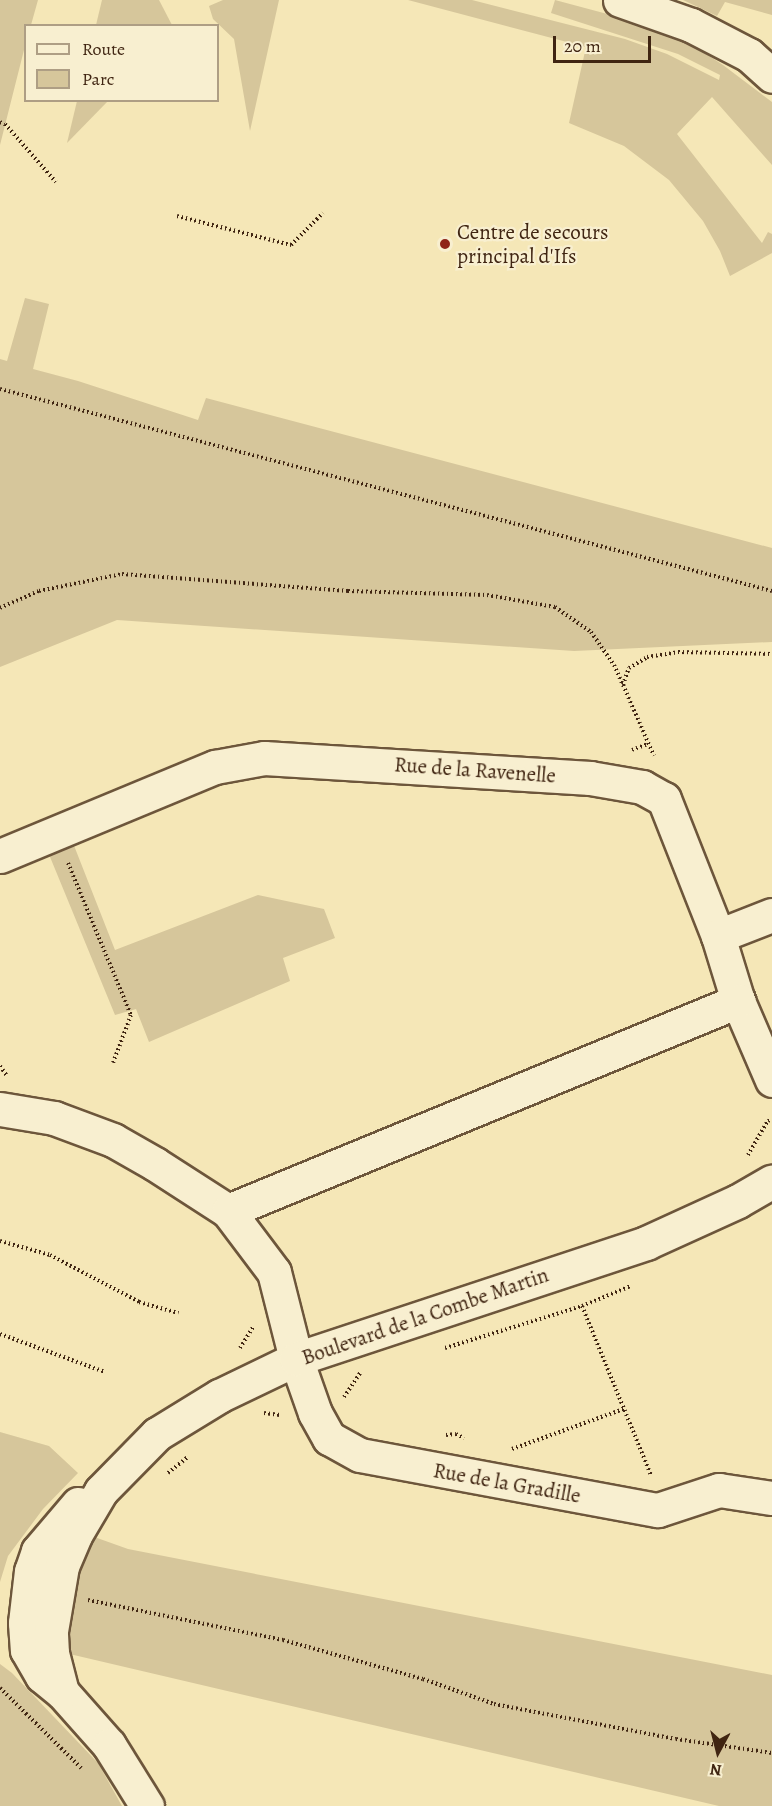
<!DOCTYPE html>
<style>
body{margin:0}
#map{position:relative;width:772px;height:1806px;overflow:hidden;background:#f5e7b7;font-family:Alegreya,serif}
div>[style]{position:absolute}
.green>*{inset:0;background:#d6c69b}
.path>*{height:4px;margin-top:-2px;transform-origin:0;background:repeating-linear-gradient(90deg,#402512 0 1.5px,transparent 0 4.5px)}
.roads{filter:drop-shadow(2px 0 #6d563b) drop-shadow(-2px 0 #6d563b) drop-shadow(0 2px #6d563b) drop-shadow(0 -2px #6d563b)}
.street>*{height:33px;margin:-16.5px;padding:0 16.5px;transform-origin:16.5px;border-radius:16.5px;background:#f8efd0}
.dots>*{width:16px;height:16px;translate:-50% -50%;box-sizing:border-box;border:3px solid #f8efd0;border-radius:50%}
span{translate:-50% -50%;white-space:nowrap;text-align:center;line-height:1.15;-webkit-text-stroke:4.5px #f8efd0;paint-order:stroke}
.poi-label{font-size:21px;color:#402512}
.left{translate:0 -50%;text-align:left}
.street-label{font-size:21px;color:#402512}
.legend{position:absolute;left:24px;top:24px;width:195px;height:78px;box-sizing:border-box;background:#f8efd0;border:2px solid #ae9e84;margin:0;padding:8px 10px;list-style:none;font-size:18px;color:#402512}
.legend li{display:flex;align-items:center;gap:12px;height:30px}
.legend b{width:30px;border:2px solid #ae9e84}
.north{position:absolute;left:688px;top:1722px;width:60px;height:60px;-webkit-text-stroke:4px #f8efd0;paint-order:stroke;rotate:187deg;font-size:16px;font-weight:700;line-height:24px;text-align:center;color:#402512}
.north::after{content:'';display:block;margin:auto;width:21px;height:27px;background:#402512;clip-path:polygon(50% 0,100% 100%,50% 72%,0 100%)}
.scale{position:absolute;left:553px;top:36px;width:98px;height:27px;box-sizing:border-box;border:3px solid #402512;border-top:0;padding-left:8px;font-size:18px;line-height:21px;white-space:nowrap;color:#402512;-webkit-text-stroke:4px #f8efd0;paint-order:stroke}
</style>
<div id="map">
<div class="green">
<div style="clip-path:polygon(0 0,38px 0,31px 25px,26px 26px,25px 46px,0 145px)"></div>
<div style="clip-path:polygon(102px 0,159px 0,172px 25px,96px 25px)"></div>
<div style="clip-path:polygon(223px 0,279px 0,250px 131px,234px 39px,213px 19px,209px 6px)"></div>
<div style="clip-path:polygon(408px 0,472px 0,625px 39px,667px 54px,719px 80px,720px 75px,678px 54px,551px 13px,555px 0,626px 19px,689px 43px,723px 65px,772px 102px,772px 165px,712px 97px,677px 134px,762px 243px,768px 232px,772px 234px,772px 253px,730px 276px,720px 251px,703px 221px,669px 180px,624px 146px,569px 123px,586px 47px)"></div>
<div style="clip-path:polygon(683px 0,772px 0,772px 15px,725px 2px,717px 16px)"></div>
<div style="clip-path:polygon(77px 101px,108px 101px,67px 143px)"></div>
<div style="clip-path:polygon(25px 298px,49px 304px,33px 369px,78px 381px,198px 420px,206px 398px,772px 548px,772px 642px,574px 651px,117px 620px,0 667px,0 359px,7px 361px)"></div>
<div style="clip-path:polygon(73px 843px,115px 950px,258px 895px,324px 909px,335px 938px,283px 958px,290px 981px,149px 1042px,136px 1009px,115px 1015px,48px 852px)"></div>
<div style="clip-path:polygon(0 1432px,49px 1446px,78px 1473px,43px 1509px,8px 1556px,0 1582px)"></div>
<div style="clip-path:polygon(86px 1534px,128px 1549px,772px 1675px,772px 1806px,719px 1806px,61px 1652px,65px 1588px)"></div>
<div style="clip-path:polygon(0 1664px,12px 1673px,98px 1763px,122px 1806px,0 1806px)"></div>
</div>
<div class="path">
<div style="left:0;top:122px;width:5px;rotate:22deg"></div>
<div style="left:5px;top:124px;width:77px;rotate:48.7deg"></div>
<div style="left:177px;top:216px;width:118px;rotate:14.3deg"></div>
<div style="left:291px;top:245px;width:45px;rotate:-45deg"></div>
<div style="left:0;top:389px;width:798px;rotate:14.66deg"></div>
<div style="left:0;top:608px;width:43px;rotate:-23.6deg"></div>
<div style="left:39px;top:591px;width:85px;rotate:-11.6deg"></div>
<div style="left:122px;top:574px;width:227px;rotate:4.3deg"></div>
<div style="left:348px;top:591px;width:139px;rotate:1.6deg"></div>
<div style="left:487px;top:595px;width:69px;rotate:10deg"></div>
<div style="left:555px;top:607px;width:44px;rotate:34.8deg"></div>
<div style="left:591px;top:632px;width:40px;rotate:55.1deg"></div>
<div style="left:614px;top:665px;width:22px;rotate:66deg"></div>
<div style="left:623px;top:685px;width:18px;rotate:-71deg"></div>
<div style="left:629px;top:668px;width:21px;rotate:-31deg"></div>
<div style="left:647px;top:657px;width:31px;rotate:-9deg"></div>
<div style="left:678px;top:652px;width:94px;rotate:1.2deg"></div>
<div style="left:623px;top:685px;width:77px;rotate:66.4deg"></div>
<div style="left:632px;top:750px;width:17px;rotate:-21deg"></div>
<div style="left:68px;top:863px;width:165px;rotate:67.5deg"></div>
<div style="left:131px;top:1015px;width:51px;rotate:110.6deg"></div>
<div style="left:0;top:1066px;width:12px;rotate:55deg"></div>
<div style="left:748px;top:1155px;width:39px;rotate:-60deg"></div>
<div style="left:768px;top:1121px;width:4px;rotate:-27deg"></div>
<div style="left:0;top:1241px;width:52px;rotate:15.6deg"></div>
<div style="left:50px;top:1255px;width:101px;rotate:27.8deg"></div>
<div style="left:139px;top:1302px;width:41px;rotate:15.8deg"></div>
<div style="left:582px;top:1306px;width:183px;rotate:67.8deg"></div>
<div style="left:0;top:1334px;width:112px;rotate:19.9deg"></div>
<div style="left:240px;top:1348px;width:25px;rotate:-58deg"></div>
<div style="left:445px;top:1348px;width:143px;rotate:-17deg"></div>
<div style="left:582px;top:1306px;width:53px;rotate:-22.2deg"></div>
<div style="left:344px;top:1397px;width:29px;rotate:-56deg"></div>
<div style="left:264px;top:1413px;width:16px;rotate:7deg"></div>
<div style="left:446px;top:1435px;width:10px;rotate:-6deg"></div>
<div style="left:456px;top:1434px;width:9px;rotate:27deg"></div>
<div style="left:512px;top:1449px;width:119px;rotate:-19.7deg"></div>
<div style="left:168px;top:1473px;width:26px;rotate:-39deg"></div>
<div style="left:88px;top:1600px;width:199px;rotate:11.6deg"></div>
<div style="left:283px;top:1640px;width:145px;rotate:15.6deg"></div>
<div style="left:423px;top:1679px;width:75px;rotate:19.4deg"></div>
<div style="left:494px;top:1704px;width:185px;rotate:10.9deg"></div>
<div style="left:676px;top:1739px;width:97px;rotate:8.3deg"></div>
<div style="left:0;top:1688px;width:114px;rotate:44.6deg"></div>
</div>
<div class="roads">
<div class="street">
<div style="left:620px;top:0;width:75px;rotate:19.4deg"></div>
<div style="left:691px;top:25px;width:65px;rotate:27.3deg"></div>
<div style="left:749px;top:55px;width:31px;rotate:42deg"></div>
<div style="left:0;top:856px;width:233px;rotate:-22.5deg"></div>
<div style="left:215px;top:767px;width:50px;rotate:-10.4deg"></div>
<div style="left:264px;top:758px;width:327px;rotate:3.5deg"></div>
<div style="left:590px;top:778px;width:53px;rotate:9.8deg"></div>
<div style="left:642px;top:787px;width:25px;rotate:29deg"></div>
<div style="left:664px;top:799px;width:147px;rotate:68.5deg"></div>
<div style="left:718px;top:936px;width:68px;rotate:72.9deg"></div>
<div style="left:738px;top:1001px;width:86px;rotate:66.7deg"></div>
<div style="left:718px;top:936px;width:58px;rotate:-21.3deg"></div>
<div style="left:0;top:1109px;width:55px;rotate:9.5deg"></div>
<div style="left:54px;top:1118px;width:63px;rotate:20.4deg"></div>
<div style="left:113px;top:1140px;width:48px;rotate:29.7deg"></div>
<div style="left:155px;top:1164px;width:87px;rotate:32.8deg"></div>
<div style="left:228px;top:1211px;width:76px;rotate:53deg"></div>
<div style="left:274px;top:1272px;width:90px;rotate:75.8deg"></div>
<div style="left:296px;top:1359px;width:57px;rotate:70.6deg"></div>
<div style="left:315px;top:1413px;width:29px;rotate:61deg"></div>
<div style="left:329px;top:1438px;width:35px;rotate:29deg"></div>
<div style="left:360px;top:1455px;width:303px;rotate:10.5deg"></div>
<div style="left:658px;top:1510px;width:64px;rotate:-18.2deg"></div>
<div style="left:719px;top:1490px;width:54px;rotate:8.6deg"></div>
<div style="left:228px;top:1211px;width:552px;rotate:-22.38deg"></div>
<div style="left:78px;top:1504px;width:62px;rotate:130.4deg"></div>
<div style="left:38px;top:1551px;width:21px;rotate:109deg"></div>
<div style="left:31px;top:1571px;width:52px;rotate:96.6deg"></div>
<div style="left:25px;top:1623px;width:27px;rotate:86deg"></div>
<div style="left:27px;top:1650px;width:30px;rotate:60deg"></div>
<div style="left:42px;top:1676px;width:26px;rotate:39deg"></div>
<div style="left:62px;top:1692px;width:71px;rotate:48.4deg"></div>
<div style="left:109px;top:1745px;width:72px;rotate:58.1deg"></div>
<div style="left:62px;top:1692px;width:40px;rotate:-104.4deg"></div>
<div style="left:52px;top:1653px;width:22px;rotate:-93deg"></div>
<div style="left:51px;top:1631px;width:66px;rotate:-80.4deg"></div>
<div style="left:62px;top:1566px;width:34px;rotate:-67deg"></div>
<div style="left:75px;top:1535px;width:51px;rotate:-59.4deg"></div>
<div style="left:101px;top:1491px;width:80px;rotate:-45.5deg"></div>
<div style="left:157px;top:1434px;width:73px;rotate:-31.5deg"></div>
<div style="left:219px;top:1396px;width:85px;rotate:-25.7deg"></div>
<div style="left:296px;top:1359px;width:369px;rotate:-18.3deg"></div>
<div style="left:646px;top:1243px;width:101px;rotate:-24.5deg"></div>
<div style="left:738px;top:1201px;width:39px;rotate:-30deg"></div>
</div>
</div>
<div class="dots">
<div style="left:445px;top:244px;background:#8f2418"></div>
</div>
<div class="poi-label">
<span class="left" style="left:457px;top:244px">Centre de secours<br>principal d'Ifs</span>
</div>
<div class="street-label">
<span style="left:475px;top:770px;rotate:4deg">Rue de la Ravenelle</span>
<span style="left:425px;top:1316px;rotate:-19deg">Boulevard de la Combe Martin</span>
<span style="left:507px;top:1483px;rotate:10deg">Rue de la Gradille</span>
</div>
<ul class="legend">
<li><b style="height:8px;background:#f8efd0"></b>Route</li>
<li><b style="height:16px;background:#d6c69b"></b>Parc</li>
</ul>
<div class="north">N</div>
<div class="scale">20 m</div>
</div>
